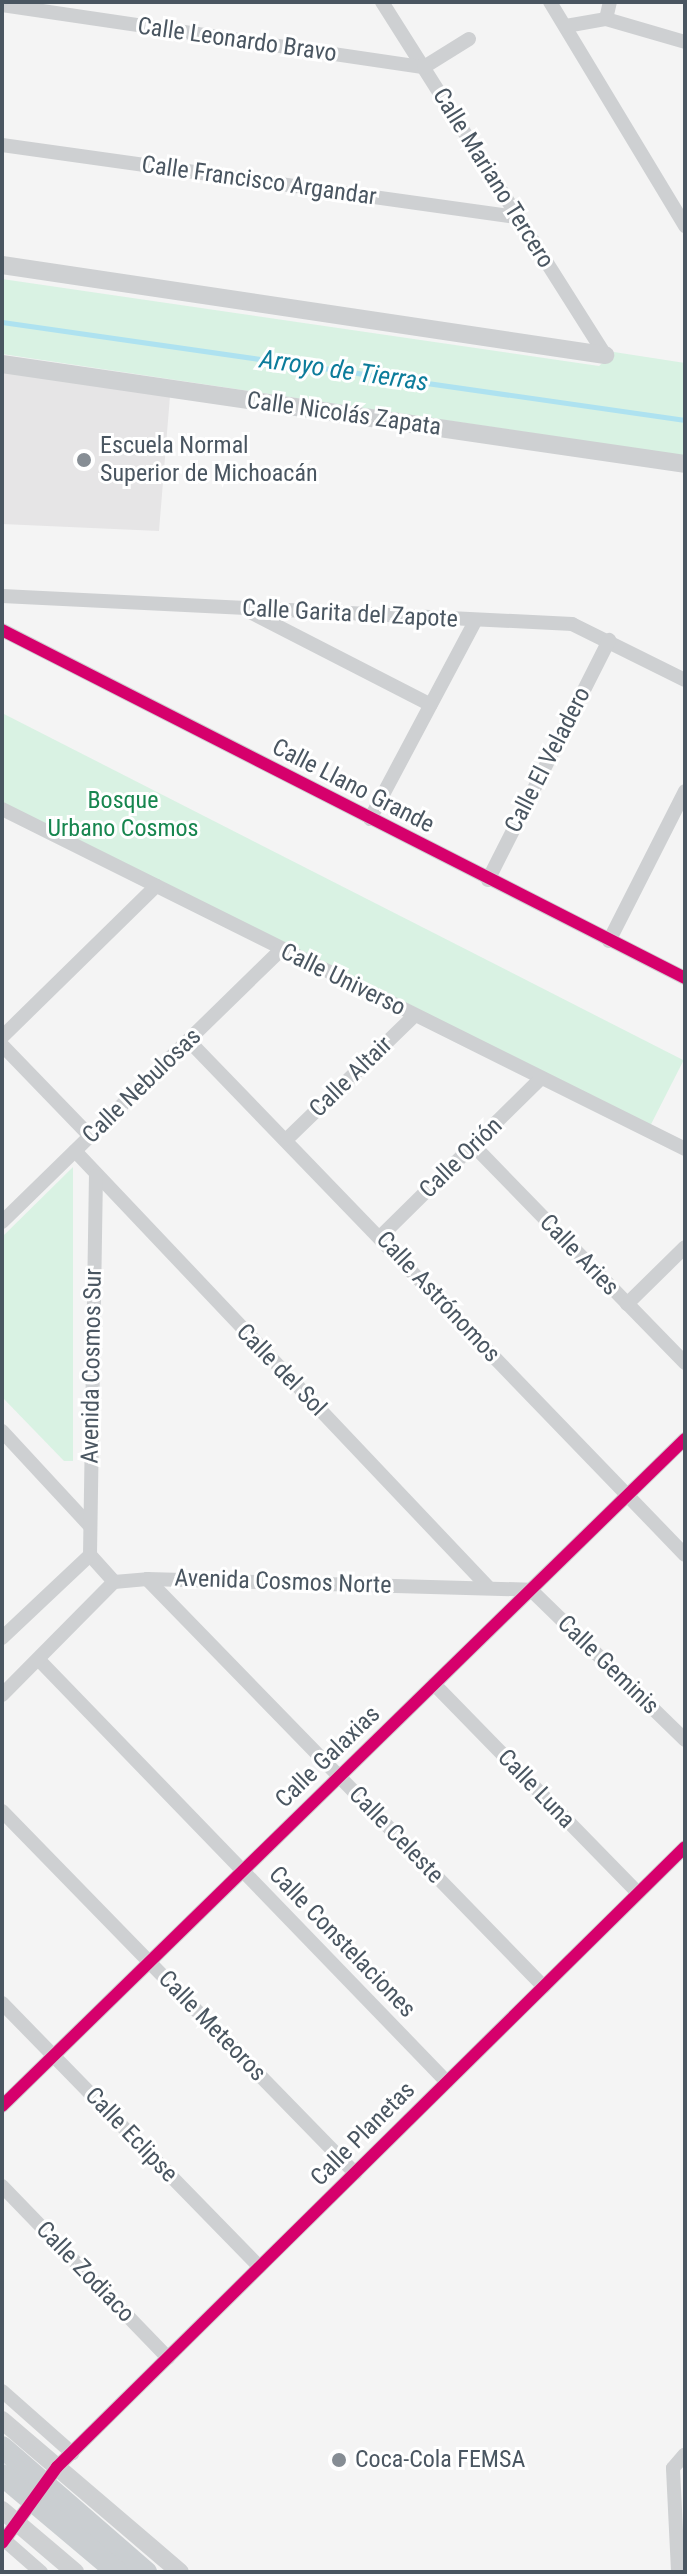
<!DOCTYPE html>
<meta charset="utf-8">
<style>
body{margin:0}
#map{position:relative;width:687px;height:2574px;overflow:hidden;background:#f4f4f4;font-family:"Roboto Condensed",sans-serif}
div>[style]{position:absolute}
.education>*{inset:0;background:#e6e5e6}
.green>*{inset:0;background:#d9f2e3;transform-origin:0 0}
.stream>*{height:5px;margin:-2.5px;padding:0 2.5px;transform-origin:2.5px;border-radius:2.5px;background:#aee2f0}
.minor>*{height:14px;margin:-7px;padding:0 7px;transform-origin:7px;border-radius:7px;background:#ced0d2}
.tertiary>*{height:18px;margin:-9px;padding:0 9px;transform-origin:9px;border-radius:9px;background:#ced0d2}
.primary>*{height:22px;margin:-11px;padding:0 11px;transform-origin:11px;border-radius:11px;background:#caced1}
.cycleway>*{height:12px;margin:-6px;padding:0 6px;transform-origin:6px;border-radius:6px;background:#d6006c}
.dots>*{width:22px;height:22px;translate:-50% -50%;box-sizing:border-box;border:4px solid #fff;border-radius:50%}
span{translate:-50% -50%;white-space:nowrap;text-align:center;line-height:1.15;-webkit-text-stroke:6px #fff;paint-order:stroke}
.street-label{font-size:24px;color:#4a5661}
.poi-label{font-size:24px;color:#4a5661}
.left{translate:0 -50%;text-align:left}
.park-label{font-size:24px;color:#17864f}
.water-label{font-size:26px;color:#0c7c9b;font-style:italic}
.frame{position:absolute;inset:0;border:4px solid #4a5661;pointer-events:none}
</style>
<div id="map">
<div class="education">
<div style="clip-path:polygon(2px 372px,170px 396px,159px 531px,2px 524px)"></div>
</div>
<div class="green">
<div style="clip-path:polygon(2px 279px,599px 366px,614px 352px,685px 363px,685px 456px,2px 354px)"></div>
<div style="left:2px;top:713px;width:765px;height:83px;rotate:27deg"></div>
<div style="clip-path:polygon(73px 1167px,73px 1461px,64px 1461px,2px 1397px,2px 1237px)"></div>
</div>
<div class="stream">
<div style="left:2px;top:322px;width:690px;rotate:8.17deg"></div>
</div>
<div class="minor">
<div style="left:382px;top:2px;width:418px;rotate:57.7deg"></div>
<div style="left:550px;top:2px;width:262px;rotate:58.9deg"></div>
<div style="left:2px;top:5px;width:427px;rotate:8.4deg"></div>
<div style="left:424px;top:67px;width:53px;rotate:-31.9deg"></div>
<div style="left:606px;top:19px;width:82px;rotate:16.2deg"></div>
<div style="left:566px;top:26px;width:41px;rotate:-9.9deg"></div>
<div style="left:606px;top:19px;width:17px;rotate:-77deg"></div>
<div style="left:2px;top:145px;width:519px;rotate:7.97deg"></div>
<div style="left:2px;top:596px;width:571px;rotate:2.81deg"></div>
<div style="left:572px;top:624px;width:126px;rotate:26.4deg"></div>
<div style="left:250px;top:612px;width:203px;rotate:27.2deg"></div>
<div style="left:2px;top:630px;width:767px;rotate:27deg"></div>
<div style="left:2px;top:809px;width:763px;rotate:26.46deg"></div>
<div style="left:370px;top:819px;width:225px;rotate:-62deg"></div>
<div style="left:488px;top:880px;width:269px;rotate:-63.2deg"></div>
<div style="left:609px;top:941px;width:168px;rotate:-63.1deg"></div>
<div style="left:2px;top:1037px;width:216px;rotate:-44.4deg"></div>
<div style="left:189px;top:1041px;width:714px;rotate:46.02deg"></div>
<div style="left:2px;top:1045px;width:127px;rotate:46deg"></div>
<div style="left:287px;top:1139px;width:178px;rotate:-44.1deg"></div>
<div style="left:474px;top:1146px;width:303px;rotate:45.8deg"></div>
<div style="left:75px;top:1151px;width:602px;rotate:46.55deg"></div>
<div style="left:2px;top:1222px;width:390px;rotate:-44.3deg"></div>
<div style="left:381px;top:1236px;width:225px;rotate:-44.6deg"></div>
<div style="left:627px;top:1304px;width:81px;rotate:-44.5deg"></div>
<div style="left:2px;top:1431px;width:129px;rotate:47.2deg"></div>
<div style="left:90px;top:1555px;width:36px;rotate:48deg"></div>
<div style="left:114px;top:1582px;width:33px;rotate:-5deg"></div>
<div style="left:147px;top:1579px;width:384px;rotate:1.6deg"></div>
<div style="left:90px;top:1555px;width:379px;rotate:-89.1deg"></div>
<div style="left:147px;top:1579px;width:569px;rotate:45.78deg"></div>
<div style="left:531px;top:1590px;width:215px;rotate:44.2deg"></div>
<div style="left:2px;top:1638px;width:121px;rotate:-43.3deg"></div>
<div style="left:39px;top:1660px;width:587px;rotate:45.97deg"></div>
<div style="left:434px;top:1684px;width:292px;rotate:45.7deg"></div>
<div style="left:2px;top:1695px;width:159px;rotate:-45.3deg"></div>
<div style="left:2px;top:1811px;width:506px;rotate:45.72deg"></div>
<div style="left:2px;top:2003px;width:369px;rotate:45.7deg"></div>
<div style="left:2px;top:2106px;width:955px;rotate:-44.32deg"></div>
<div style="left:2px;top:2186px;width:239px;rotate:46deg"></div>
<div style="left:2px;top:2391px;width:94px;rotate:41.5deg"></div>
<div style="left:2px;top:2538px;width:52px;rotate:41.1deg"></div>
<div style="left:2px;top:2543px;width:94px;rotate:-54.1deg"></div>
<div style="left:57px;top:2467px;width:882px;rotate:-44.63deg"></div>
<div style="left:678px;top:2571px;width:103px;rotate:-92.8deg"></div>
<div style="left:673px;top:2468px;width:18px;rotate:-49deg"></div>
</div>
<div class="tertiary">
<div style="left:2px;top:265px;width:610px;rotate:8.49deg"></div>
<div style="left:2px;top:364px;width:690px;rotate:8.33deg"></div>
<div style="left:2px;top:2420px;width:234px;rotate:40.5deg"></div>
<div style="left:2px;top:2510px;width:96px;rotate:40.3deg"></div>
</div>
<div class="primary">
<div style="left:2px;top:2447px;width:191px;rotate:41deg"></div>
<div style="left:2px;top:2475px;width:150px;rotate:40.1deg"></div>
</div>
<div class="cycleway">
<div style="left:2px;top:630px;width:767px;rotate:27deg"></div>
<div style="left:2px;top:2106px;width:955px;rotate:-44.32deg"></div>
<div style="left:2px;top:2543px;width:94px;rotate:-54.1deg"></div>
<div style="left:57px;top:2467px;width:882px;rotate:-44.63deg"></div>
</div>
<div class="dots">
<div style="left:84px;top:460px;background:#868d94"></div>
<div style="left:339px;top:2460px;background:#868d94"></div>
</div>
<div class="street-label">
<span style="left:237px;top:40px;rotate:8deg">Calle Leonardo Bravo</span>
<span style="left:493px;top:178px;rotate:58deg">Calle Mariano Tercero</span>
<span style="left:259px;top:181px;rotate:8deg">Calle Francisco Argandar</span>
<span style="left:344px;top:414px;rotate:8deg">Calle Nicolás Zapata</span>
<span style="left:350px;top:614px;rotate:3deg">Calle Garita del Zapote</span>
<span style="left:548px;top:760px;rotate:-63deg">Calle El Veladero</span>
<span style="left:353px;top:786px;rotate:27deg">Calle Llano Grande</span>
<span style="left:343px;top:980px;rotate:26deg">Calle Universo</span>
<span style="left:351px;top:1077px;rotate:-44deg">Calle Altair</span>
<span style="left:142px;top:1086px;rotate:-44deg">Calle Nebulosas</span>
<span style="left:461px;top:1158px;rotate:-44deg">Calle Orión</span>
<span style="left:579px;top:1255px;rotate:46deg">Calle Aries</span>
<span style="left:438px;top:1297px;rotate:47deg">Calle Astrónomos</span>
<span style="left:92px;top:1366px;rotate:-89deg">Avenida Cosmos Sur</span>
<span style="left:281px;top:1370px;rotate:46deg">Calle del Sol</span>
<span style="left:283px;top:1582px;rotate:2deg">Avenida Cosmos Norte</span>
<span style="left:608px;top:1665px;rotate:44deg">Calle Geminis</span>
<span style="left:328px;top:1757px;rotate:-44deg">Calle Galaxias</span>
<span style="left:536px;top:1789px;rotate:46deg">Calle Luna</span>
<span style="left:396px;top:1835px;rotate:46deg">Calle Celeste</span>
<span style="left:342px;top:1942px;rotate:46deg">Calle Constelaciones</span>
<span style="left:212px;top:2026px;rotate:46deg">Calle Meteoros</span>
<span style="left:363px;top:2134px;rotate:-45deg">Calle Planetas</span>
<span style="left:131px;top:2135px;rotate:46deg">Calle Eclipse</span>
<span style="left:85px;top:2272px;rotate:46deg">Calle Zodiaco</span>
</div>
<div class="poi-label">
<span class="left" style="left:100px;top:460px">Escuela Normal<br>Superior de Michoacán</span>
<span class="left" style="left:355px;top:2460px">Coca-Cola FEMSA</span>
</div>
<div class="park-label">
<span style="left:123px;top:815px">Bosque<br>Urbano Cosmos</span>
</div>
<div class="water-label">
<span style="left:344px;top:371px;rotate:8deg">Arroyo de Tierras</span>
</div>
<div class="frame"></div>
</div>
